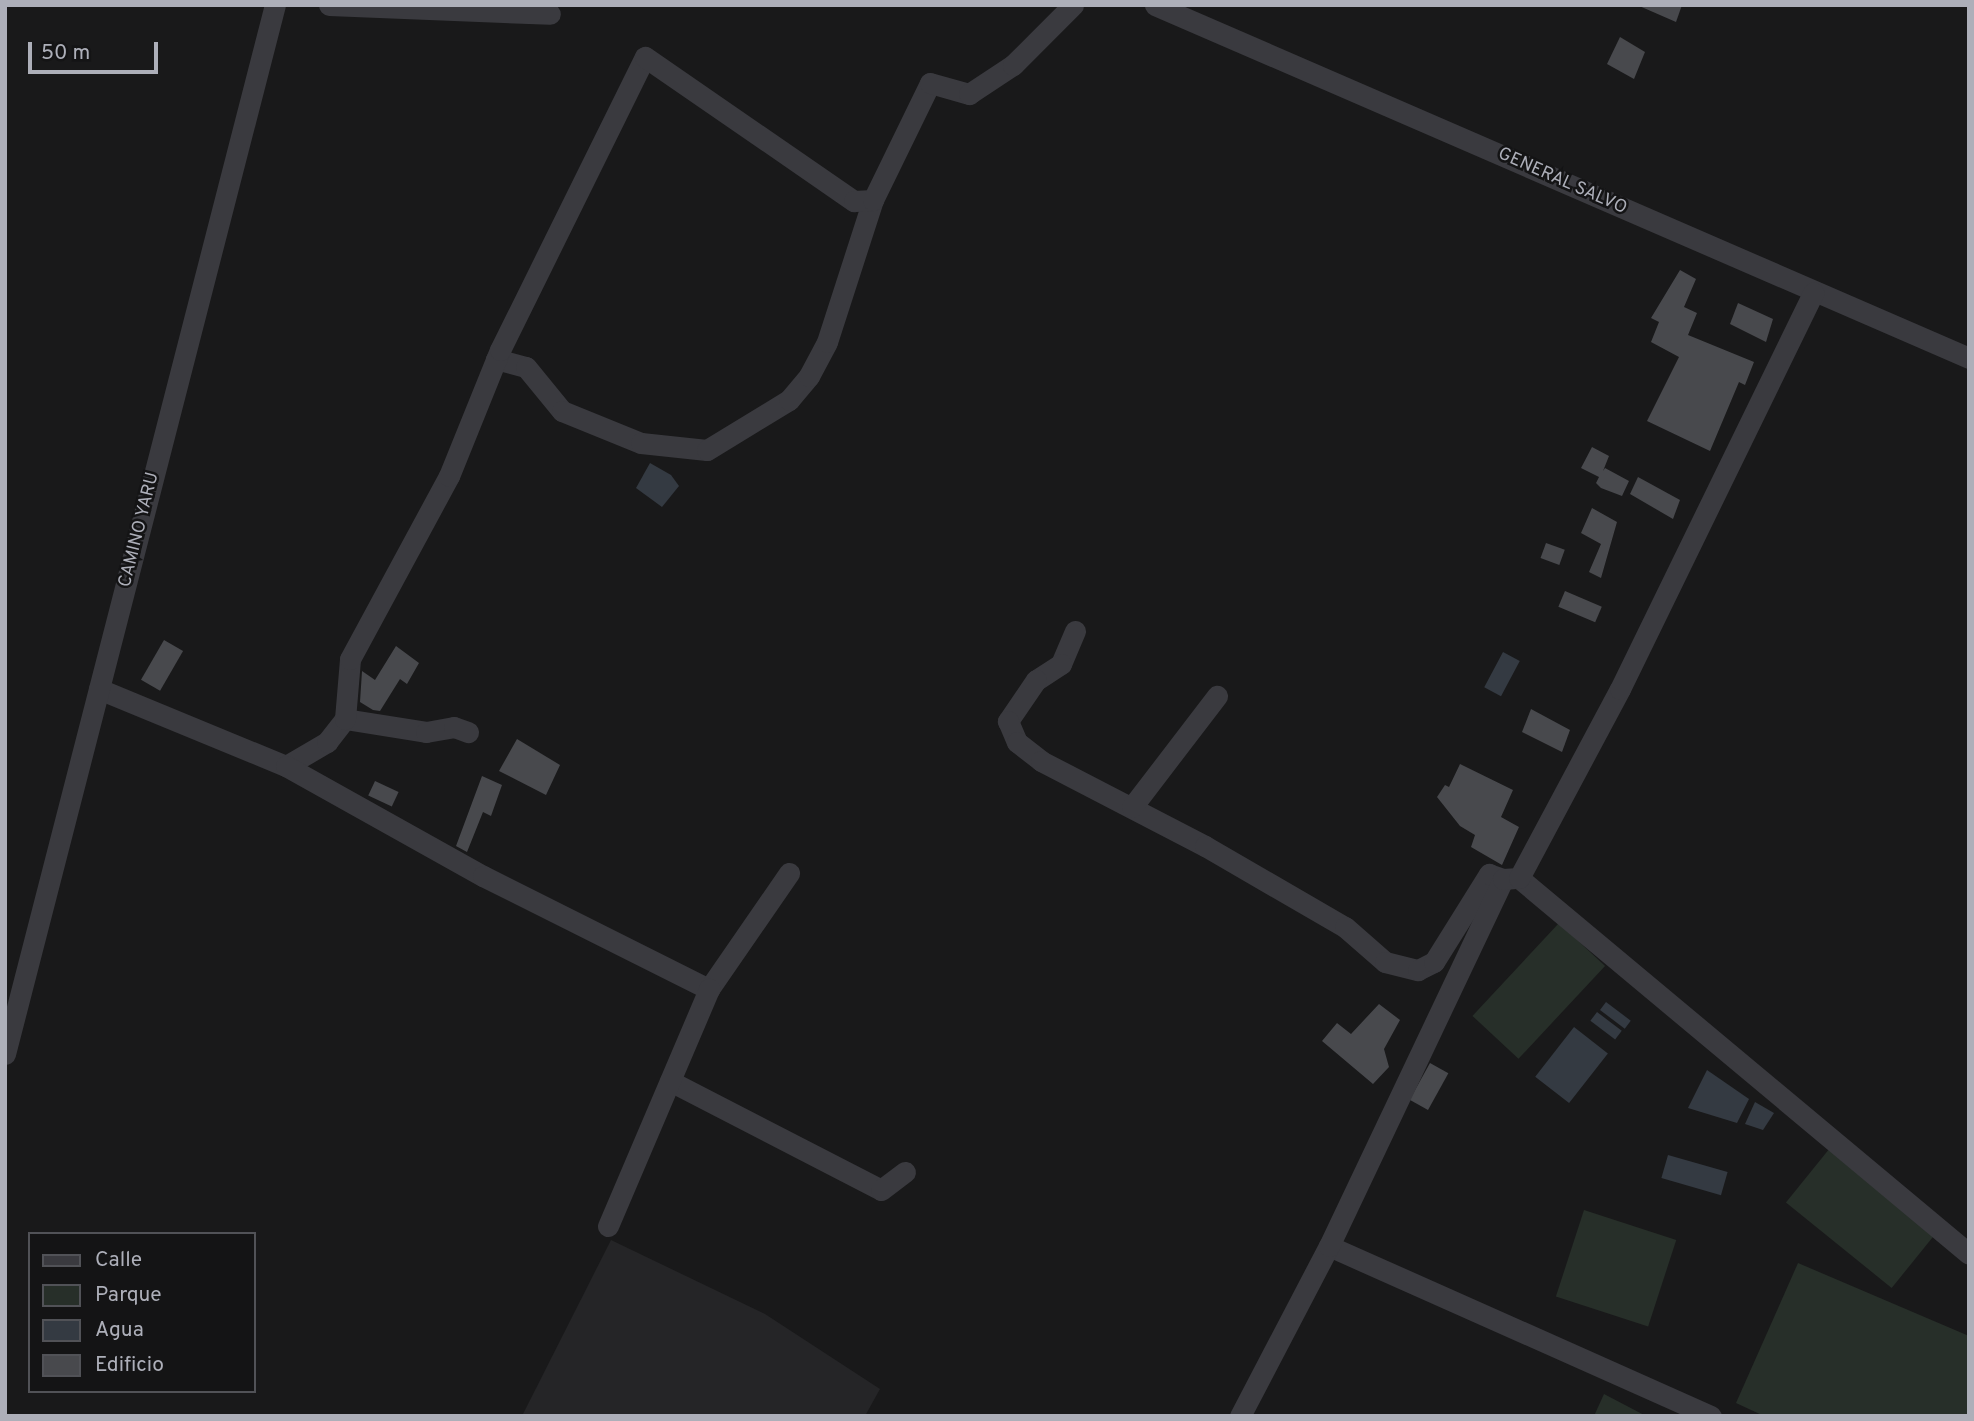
<!DOCTYPE html>
<style>
body{margin:0}
#map{position:relative;width:1974px;height:1421px;overflow:hidden;background:#19191a;font-family:Overpass,sans-serif}
div>[style]{position:absolute}
.built>*{inset:0;background:#252527}
.green>*{inset:0;background:#272f29;transform-origin:0 0}
.water>*{inset:0;background:#343a42;transform-origin:0 0}
.building>*{inset:0;background:#48494d;transform-origin:0 0}
.minor>*{height:21px;margin:-10.5px;padding:0 10.5px;transform-origin:10.5px;border-radius:10.5px;background:#3a3a3f}
span{translate:-50% -50%;white-space:nowrap;text-align:center;line-height:1.15;-webkit-text-stroke:5px #141415;paint-order:stroke}
.street-label{font-size:18px;color:#adafb9}
.frame{position:absolute;inset:0;border:7px solid #adafb9;pointer-events:none}
.legend{position:absolute;left:28px;top:1232px;width:228px;height:161px;box-sizing:border-box;background:#141415;border:2px solid #515257;margin:0;padding:9px 12px;list-style:none;font-size:21px;color:#adafb9}
.legend li{display:flex;align-items:center;gap:14px;height:35px}
.legend b{width:35px;border:2px solid #515257}
.scale{position:absolute;left:28px;top:42px;width:130px;height:32px;box-sizing:border-box;border:4px solid #adafb9;border-top:0;padding-left:9px;font-size:21px;line-height:24px;white-space:nowrap;color:#adafb9;-webkit-text-stroke:5px #141415;paint-order:stroke}
</style>
<div id="map">
<div class="built">
<div style="clip-path:polygon(611px 1240px,765px 1314px,880px 1389px,865px 1416px,522px 1416px)"></div>
</div>
<div class="green">
<div style="left:1559px;top:923px;width:63px;height:127px;rotate:43deg"></div>
<div style="left:1830px;top:1148px;width:136px;height:70px;rotate:39deg"></div>
<div style="left:1584px;top:1210px;width:97px;height:91px;rotate:18deg"></div>
<div style="clip-path:polygon(1798px 1263px,1969px 1336px,1969px 1416px,1764px 1416px,1736px 1403px)"></div>
<div style="clip-path:polygon(1604px 1394px,1646px 1416px,1594px 1416px)"></div>
</div>
<div class="water">
<div style="clip-path:polygon(650px 463px,671px 475px,679px 486px,662px 507px,636px 488px)"></div>
<div style="left:1503px;top:652px;width:19px;height:40px;rotate:28deg"></div>
<div style="left:1606px;top:1002px;width:31px;height:10px;rotate:37deg"></div>
<div style="left:1597px;top:1012px;width:31px;height:11px;rotate:37deg"></div>
<div style="left:1574px;top:1027px;width:43px;height:63px;rotate:38deg"></div>
<div style="clip-path:polygon(1707px 1070px,1749px 1099px,1737px 1123px,1688px 1108px)"></div>
<div style="clip-path:polygon(1755px 1102px,1774px 1113px,1763px 1130px,1745px 1124px)"></div>
<div style="left:1668px;top:1155px;width:62px;height:24px;rotate:16deg"></div>
</div>
<div class="building">
<div style="clip-path:polygon(1637px 5px,1682px 5px,1676px 22px)"></div>
<div style="clip-path:polygon(1620px 37px,1645px 52px,1634px 79px,1607px 64px)"></div>
<div style="clip-path:polygon(1680px 270px,1696px 279px,1684px 307px,1697px 313px,1688px 335px,1754px 362px,1745px 385px,1739px 382px,1710px 451px,1647px 421px,1679px 357px,1651px 342px,1659px 322px,1651px 318px)"></div>
<div style="clip-path:polygon(1738px 303px,1773px 319px,1766px 342px,1730px 324px)"></div>
<div style="clip-path:polygon(1592px 447px,1609px 456px,1603px 471px,1605px 468px,1629px 481px,1622px 496px,1601px 488px,1596px 483px,1599px 477px,1581px 468px)"></div>
<div style="clip-path:polygon(1638px 477px,1680px 500px,1673px 519px,1630px 494px)"></div>
<div style="clip-path:polygon(1592px 508px,1617px 522px,1601px 578px,1589px 572px,1601px 544px,1581px 533px)"></div>
<div style="left:1546px;top:543px;width:20px;height:16px;rotate:20deg"></div>
<div style="left:1565px;top:591px;width:40px;height:17px;rotate:23deg"></div>
<div style="left:164px;top:640px;width:22px;height:46px;rotate:30deg"></div>
<div style="clip-path:polygon(396px 646px,419px 663px,407px 684px,400px 679px,380px 711px,373px 710px,360px 702px,362px 671px,375px 680px)"></div>
<div style="clip-path:polygon(1531px 709px,1570px 730px,1562px 752px,1522px 732px)"></div>
<div style="clip-path:polygon(517px 739px,560px 765px,546px 795px,499px 771px)"></div>
<div style="clip-path:polygon(1460px 764px,1513px 790px,1501px 817px,1519px 827px,1502px 865px,1471px 847px,1475px 835px,1460px 826px,1437px 797px,1445px 785px,1449px 787px)"></div>
<div style="clip-path:polygon(482px 776px,502px 785px,491px 816px,483px 812px,467px 852px,456px 846px)"></div>
<div style="left:375px;top:781px;width:26px;height:16px;rotate:25deg"></div>
<div style="clip-path:polygon(1379px 1004px,1400px 1020px,1384px 1049px,1389px 1067px,1373px 1084px,1322px 1041px,1337px 1023px,1351px 1034px)"></div>
<div style="left:1430px;top:1063px;width:21px;height:42px;rotate:29deg"></div>
</div>
<div class="minor">
<div style="left:329px;top:5px;width:221px;rotate:2.3deg"></div>
<div style="left:1155px;top:5px;width:887px;rotate:23.44deg"></div>
<div style="left:496px;top:359px;width:31px;rotate:15deg"></div>
<div style="left:526px;top:367px;width:57px;rotate:50.7deg"></div>
<div style="left:562px;top:411px;width:85px;rotate:22.1deg"></div>
<div style="left:641px;top:443px;width:66px;rotate:6.1deg"></div>
<div style="left:707px;top:450px;width:96px;rotate:-31.4deg"></div>
<div style="left:789px;top:400px;width:31px;rotate:-50deg"></div>
<div style="left:809px;top:376px;width:38px;rotate:-62deg"></div>
<div style="left:827px;top:342px;width:149px;rotate:-72.1deg"></div>
<div style="left:1075px;top:631px;width:36px;rotate:113deg"></div>
<div style="left:1061px;top:664px;width:30px;rotate:147deg"></div>
<div style="left:1036px;top:680px;width:50px;rotate:124.3deg"></div>
<div style="left:1008px;top:721px;width:23px;rotate:67deg"></div>
<div style="left:1017px;top:742px;width:31px;rotate:38deg"></div>
<div style="left:1041px;top:761px;width:185px;rotate:27.4deg"></div>
<div style="left:1205px;top:846px;width:162px;rotate:30.1deg"></div>
<div style="left:1345px;top:927px;width:53px;rotate:41.2deg"></div>
<div style="left:1385px;top:962px;width:34px;rotate:14deg"></div>
<div style="left:1418px;top:970px;width:18px;rotate:-27deg"></div>
<div style="left:1434px;top:962px;width:104px;rotate:-58deg"></div>
<div style="left:1489px;top:874px;width:15px;rotate:20deg"></div>
<div style="left:99px;top:689px;width:202px;rotate:22.4deg"></div>
<div style="left:286px;top:766px;width:48px;rotate:-30.3deg"></div>
<div style="left:327px;top:742px;width:29px;rotate:-52deg"></div>
<div style="left:345px;top:719px;width:82px;rotate:9.1deg"></div>
<div style="left:426px;top:732px;width:28px;rotate:-10deg"></div>
<div style="left:454px;top:727px;width:15px;rotate:20deg"></div>
<div style="left:345px;top:719px;width:60px;rotate:-85.2deg"></div>
<div style="left:350px;top:659px;width:208px;rotate:-61.6deg"></div>
<div style="left:449px;top:476px;width:136px;rotate:-68deg"></div>
<div style="left:500px;top:350px;width:327px;rotate:-63.7deg"></div>
<div style="left:645px;top:57px;width:254px;rotate:34.6deg"></div>
<div style="left:854px;top:201px;width:19px;rotate:-3deg"></div>
<div style="left:873px;top:200px;width:130px;rotate:-64deg"></div>
<div style="left:930px;top:83px;width:41px;rotate:15.8deg"></div>
<div style="left:969px;top:94px;width:53px;rotate:-33.4deg"></div>
<div style="left:1013px;top:65px;width:85px;rotate:-45deg"></div>
<div style="left:286px;top:766px;width:226px;rotate:29.2deg"></div>
<div style="left:483px;top:876px;width:253px;rotate:26.6deg"></div>
<div style="left:709px;top:989px;width:141px;rotate:-55.4deg"></div>
<div style="left:1132px;top:807px;width:140px;rotate:-52.6deg"></div>
<div style="left:1519px;top:878px;width:586px;rotate:39.88deg"></div>
<div style="left:5px;top:1054px;width:1083px;rotate:-75.57deg"></div>
<div style="left:670px;top:1081px;width:237px;rotate:27.3deg"></div>
<div style="left:881px;top:1190px;width:30px;rotate:-37deg"></div>
<div style="left:608px;top:1226px;width:258px;rotate:-66.9deg"></div>
<div style="left:1329px;top:1246px;width:418px;rotate:24deg"></div>
<div style="left:1240px;top:1416px;width:192px;rotate:-62.4deg"></div>
<div style="left:1329px;top:1246px;width:406px;rotate:-64.6deg"></div>
<div style="left:1503px;top:879px;width:16px;rotate:-4deg"></div>
<div style="left:1519px;top:878px;width:214px;rotate:-61.9deg"></div>
<div style="left:1620px;top:689px;width:441px;rotate:-64deg"></div>
</div>
<div class="street-label">
<span style="left:1562px;top:182px;rotate:24deg">GENERAL SALVO</span>
<span style="left:140px;top:530px;rotate:-76deg">CAMINO YARU</span>
</div>
<div class="frame"></div>
<ul class="legend">
<li><b style="height:9px;background:#3a3a3f"></b>Calle</li>
<li><b style="height:19px;background:#272f29"></b>Parque</li>
<li><b style="height:19px;background:#343a42"></b>Agua</li>
<li><b style="height:19px;background:#48494d"></b>Edificio</li>
</ul>
<div class="scale">50 m</div>
</div>
